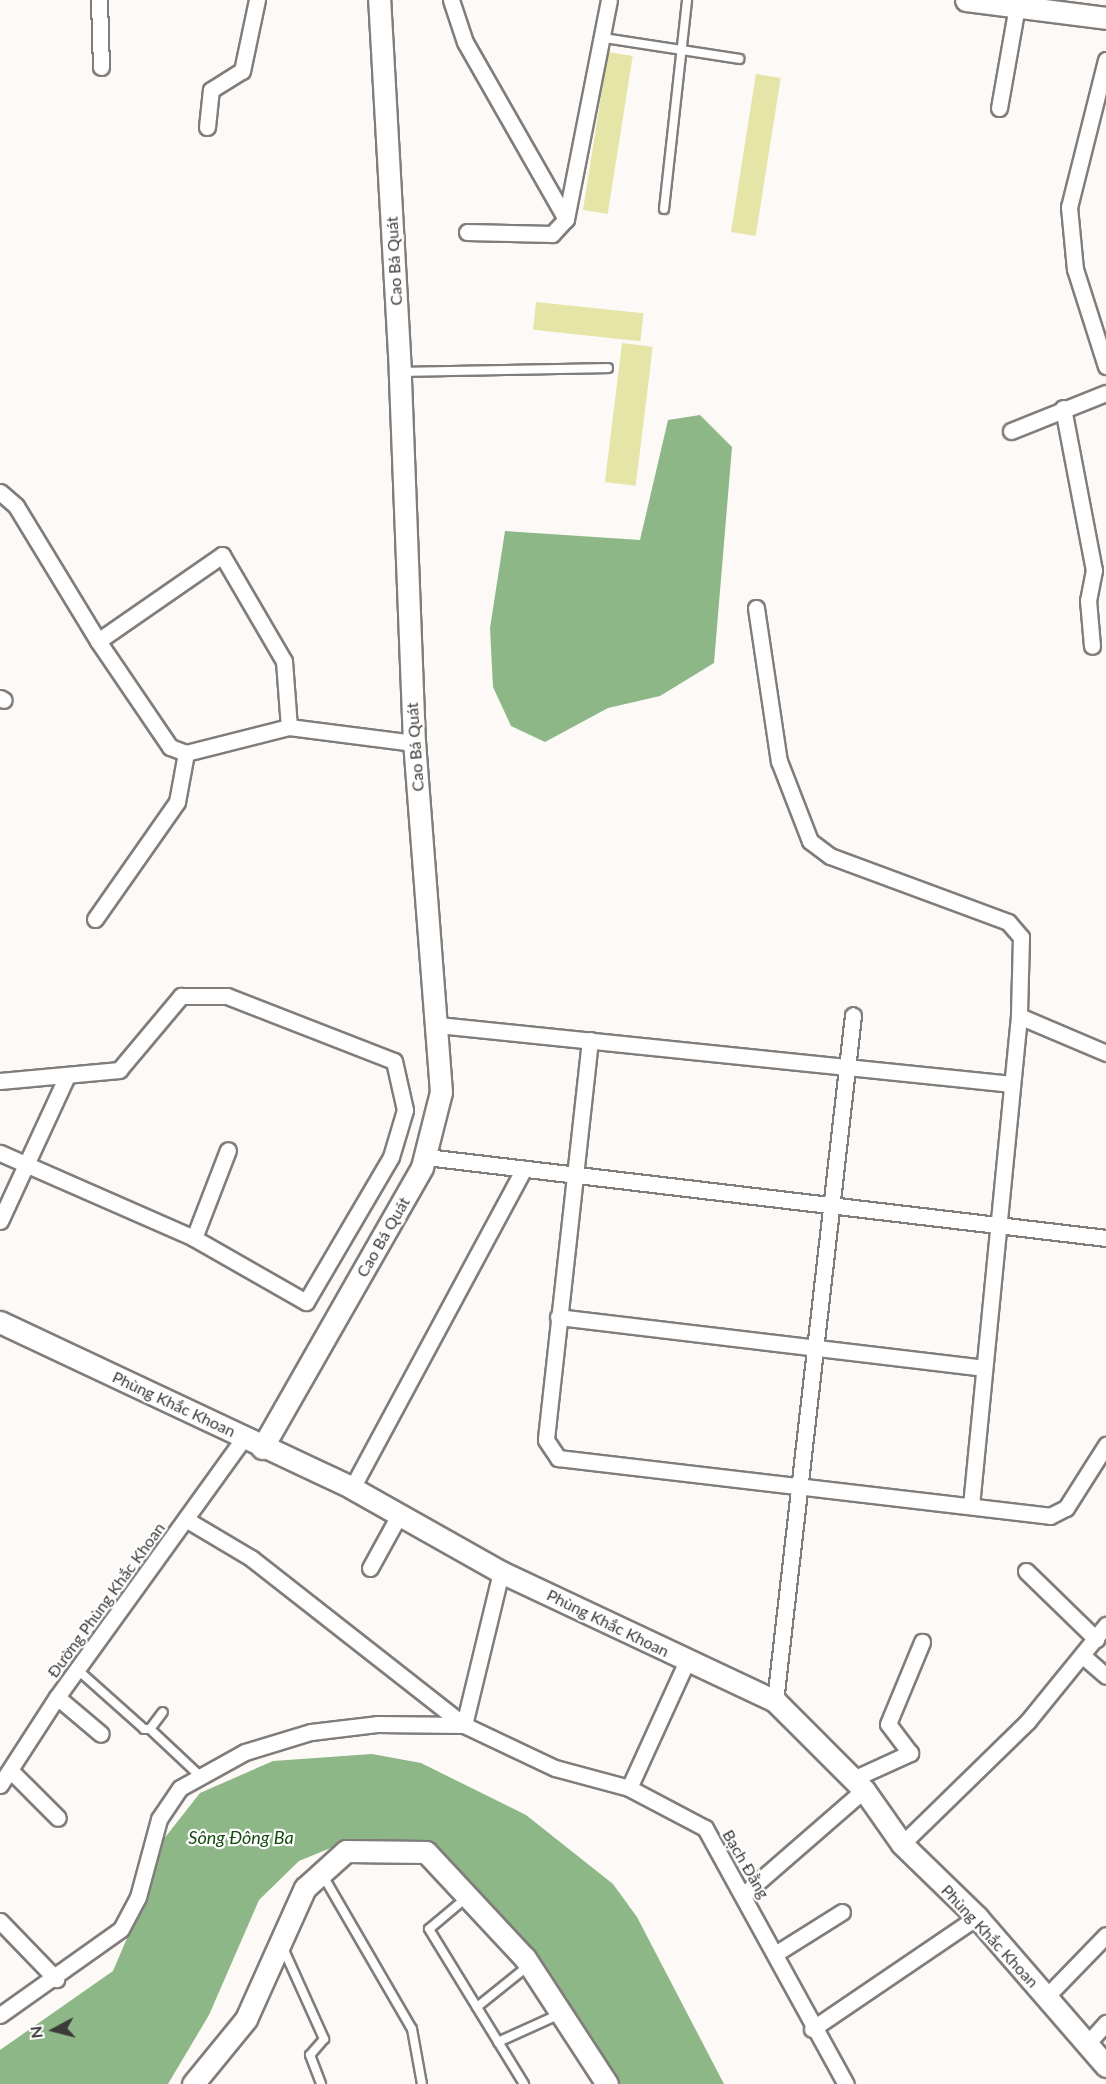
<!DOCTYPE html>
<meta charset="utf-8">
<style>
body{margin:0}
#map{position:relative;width:1106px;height:2084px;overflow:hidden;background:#fcf9f6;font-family:Lato,sans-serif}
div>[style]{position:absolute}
.water>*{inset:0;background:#8eb788}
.building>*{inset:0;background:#e6e5a8;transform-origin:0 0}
.roads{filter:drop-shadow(2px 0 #807d7b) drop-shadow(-2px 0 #807d7b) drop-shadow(0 2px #807d7b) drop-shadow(0 -2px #807d7b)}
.lane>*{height:8px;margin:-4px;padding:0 4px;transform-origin:4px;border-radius:4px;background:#fff}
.street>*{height:15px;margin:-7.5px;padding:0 7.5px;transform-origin:7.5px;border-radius:7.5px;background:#fff}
.secondary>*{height:21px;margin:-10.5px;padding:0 10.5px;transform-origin:10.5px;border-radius:10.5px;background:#fff}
span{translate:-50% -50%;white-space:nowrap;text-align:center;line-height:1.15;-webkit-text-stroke:4.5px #fff;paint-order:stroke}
.street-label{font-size:16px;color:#3b3a39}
.water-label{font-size:18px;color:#134b0d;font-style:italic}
.north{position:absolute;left:24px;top:2000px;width:60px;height:60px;-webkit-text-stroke:4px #fff;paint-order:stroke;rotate:263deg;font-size:16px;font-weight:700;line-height:24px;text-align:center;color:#3b3a39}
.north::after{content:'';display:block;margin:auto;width:21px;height:27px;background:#3b3a39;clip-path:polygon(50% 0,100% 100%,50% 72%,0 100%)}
</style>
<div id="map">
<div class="water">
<div style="clip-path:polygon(700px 415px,732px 447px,714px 663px,660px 696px,608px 708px,545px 742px,511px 726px,493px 687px,490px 628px,505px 531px,640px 540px,668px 420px)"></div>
<div style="clip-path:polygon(372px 1754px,421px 1763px,526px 1815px,613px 1884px,637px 1917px,724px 2084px,609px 2084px,463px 1880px,402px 1850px,350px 1840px,299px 1861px,259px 1900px,209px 2015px,168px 2084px,0 2084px,0 2050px,113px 1971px,154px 1875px,163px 1840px,200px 1793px,273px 1761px)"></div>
</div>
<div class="building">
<div style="left:608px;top:52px;width:25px;height:160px;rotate:9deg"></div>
<div style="left:756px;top:74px;width:25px;height:160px;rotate:9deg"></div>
<div style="left:536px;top:302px;width:108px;height:28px;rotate:6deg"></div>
<div style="left:622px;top:343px;width:31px;height:140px;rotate:7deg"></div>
</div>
<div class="roads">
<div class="lane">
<div style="left:604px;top:38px;width:137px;rotate:8.8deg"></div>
<div style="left:664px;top:209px;width:210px;rotate:-83.7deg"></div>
<div style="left:402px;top:372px;width:206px;rotate:-1.1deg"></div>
<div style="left:79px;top:1671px;width:87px;rotate:41.7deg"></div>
<div style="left:144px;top:1729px;width:6px"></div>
<div style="left:150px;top:1729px;width:21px;rotate:-53deg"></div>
<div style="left:150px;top:1729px;width:69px;rotate:43.2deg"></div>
<div style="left:322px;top:1874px;width:179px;rotate:59.9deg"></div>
<div style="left:412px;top:2029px;width:56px;rotate:79.7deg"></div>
<div style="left:466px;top:1898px;width:48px;rotate:140deg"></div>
<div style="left:429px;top:1929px;width:182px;rotate:58.5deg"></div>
<div style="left:283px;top:1948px;width:100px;rotate:65.7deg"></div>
<div style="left:324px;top:2039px;width:21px;rotate:131deg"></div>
<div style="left:310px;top:2055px;width:31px;rotate:69deg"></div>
<div style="left:477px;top:2007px;width:64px;rotate:-38.7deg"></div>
<div style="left:498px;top:2042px;width:68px;rotate:-24.3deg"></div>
</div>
<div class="street">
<div style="left:99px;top:0;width:67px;rotate:88.3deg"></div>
<div style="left:451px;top:0;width:44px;rotate:71.6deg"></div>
<div style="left:465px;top:42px;width:204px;rotate:60.3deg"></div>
<div style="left:566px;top:219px;width:21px;rotate:133deg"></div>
<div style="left:552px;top:234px;width:85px;rotate:-178.7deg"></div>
<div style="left:1106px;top:60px;width:152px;rotate:104.1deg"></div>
<div style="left:1069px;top:207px;width:62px;rotate:84.5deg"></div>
<div style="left:1075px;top:269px;width:102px;rotate:72.3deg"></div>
<div style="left:999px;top:108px;width:104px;rotate:-80deg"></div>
<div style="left:207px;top:127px;width:37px;rotate:-84deg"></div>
<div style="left:211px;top:90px;width:36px;rotate:-32deg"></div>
<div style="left:242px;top:71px;width:73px;rotate:-78.1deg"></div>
<div style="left:566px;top:219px;width:223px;rotate:-78.9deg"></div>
<div style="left:1063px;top:408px;width:165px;rotate:79.2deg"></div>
<div style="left:1094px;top:570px;width:31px;rotate:101deg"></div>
<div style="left:1088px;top:600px;width:46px;rotate:85deg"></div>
<div style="left:1011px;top:431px;width:102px;rotate:-21.8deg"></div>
<div style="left:0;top:492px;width:21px;rotate:41deg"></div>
<div style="left:16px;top:506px;width:158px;rotate:58.7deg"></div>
<div style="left:98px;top:641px;width:128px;rotate:55.8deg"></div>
<div style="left:170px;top:747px;width:17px;rotate:21deg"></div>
<div style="left:186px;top:753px;width:106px;rotate:-14.2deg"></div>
<div style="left:289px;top:727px;width:126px;rotate:7.3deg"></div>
<div style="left:756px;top:608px;width:155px;rotate:81.5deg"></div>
<div style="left:779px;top:761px;width:86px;rotate:68.8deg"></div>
<div style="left:810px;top:841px;width:25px;rotate:37deg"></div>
<div style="left:830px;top:856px;width:190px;rotate:20.3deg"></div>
<div style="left:1008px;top:922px;width:20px;rotate:49deg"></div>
<div style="left:1021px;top:937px;width:79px;rotate:91.5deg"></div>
<div style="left:1019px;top:1016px;width:492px;rotate:95.6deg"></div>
<div style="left:98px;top:641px;width:151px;rotate:-34.7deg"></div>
<div style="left:222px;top:555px;width:123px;rotate:59.7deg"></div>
<div style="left:284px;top:661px;width:66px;rotate:85.7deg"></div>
<div style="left:0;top:698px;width:4px;rotate:27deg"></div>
<div style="left:95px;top:919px;width:143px;rotate:-55deg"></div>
<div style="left:177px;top:802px;width:50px;rotate:-79.6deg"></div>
<div style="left:1019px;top:1016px;width:95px;rotate:23deg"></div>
<div style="left:438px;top:1025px;width:577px;rotate:5.87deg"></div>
<div style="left:590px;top:1040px;width:402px;rotate:96.3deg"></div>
<div style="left:546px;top:1440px;width:22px;rotate:56deg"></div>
<div style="left:558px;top:1458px;width:495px;rotate:6.7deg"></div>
<div style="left:1050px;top:1516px;width:18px;rotate:-27deg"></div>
<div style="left:1066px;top:1508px;width:75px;rotate:-57.6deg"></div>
<div style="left:0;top:1081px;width:120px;rotate:-5.3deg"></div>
<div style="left:119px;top:1070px;width:97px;rotate:-50deg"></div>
<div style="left:181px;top:996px;width:46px"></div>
<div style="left:227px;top:996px;width:179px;rotate:21.3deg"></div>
<div style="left:394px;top:1061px;width:50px;rotate:77.3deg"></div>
<div style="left:405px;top:1110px;width:49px;rotate:106.6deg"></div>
<div style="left:391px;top:1157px;width:168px;rotate:120.4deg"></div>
<div style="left:306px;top:1302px;width:129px;rotate:-150.3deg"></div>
<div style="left:194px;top:1238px;width:212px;rotate:-156.3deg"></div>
<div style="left:426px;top:1157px;width:685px;rotate:6.79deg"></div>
<div style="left:0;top:1221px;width:157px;rotate:-65.2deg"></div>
<div style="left:194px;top:1238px;width:94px;rotate:-68.9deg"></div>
<div style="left:558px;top:1317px;width:429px;rotate:6.8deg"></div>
<div style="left:352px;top:1488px;width:362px;rotate:-61.7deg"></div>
<div style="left:187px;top:1520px;width:74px;rotate:30.7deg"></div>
<div style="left:251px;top:1558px;width:271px;rotate:38.1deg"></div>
<div style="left:464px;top:1725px;width:101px;rotate:25.3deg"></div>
<div style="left:555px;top:1768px;width:77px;rotate:15.1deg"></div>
<div style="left:629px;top:1788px;width:86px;rotate:27.8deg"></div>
<div style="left:705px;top:1828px;width:292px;rotate:61.2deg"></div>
<div style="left:370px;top:1568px;width:58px;rotate:-61.2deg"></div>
<div style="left:1026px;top:1571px;width:98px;rotate:44.2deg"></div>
<div style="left:1083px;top:1656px;width:30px;rotate:41deg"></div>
<div style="left:57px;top:1697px;width:57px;rotate:40.1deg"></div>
<div style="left:775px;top:1701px;width:690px;rotate:-83.51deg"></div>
<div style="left:464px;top:1725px;width:157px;rotate:-76.4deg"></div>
<div style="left:11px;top:1771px;width:66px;rotate:45deg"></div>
<div style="left:853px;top:1779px;width:63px;rotate:-24.5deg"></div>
<div style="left:910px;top:1753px;width:36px;rotate:-127deg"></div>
<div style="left:888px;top:1724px;width:89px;rotate:-67.5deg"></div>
<div style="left:0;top:1785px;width:105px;rotate:-57.1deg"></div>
<div style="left:57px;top:1697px;width:319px;rotate:-54.2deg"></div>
<div style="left:629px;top:1788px;width:140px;rotate:-65.5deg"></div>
<div style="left:902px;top:1844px;width:176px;rotate:-44.3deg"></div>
<div style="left:1028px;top:1721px;width:124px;rotate:-50.9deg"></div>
<div style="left:743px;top:1895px;width:160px;rotate:-41deg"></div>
<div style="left:0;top:1921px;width:81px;rotate:46deg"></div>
<div style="left:775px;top:1954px;width:79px;rotate:-32.1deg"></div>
<div style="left:1046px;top:1997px;width:86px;rotate:-45.9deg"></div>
<div style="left:0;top:2015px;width:148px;rotate:-35.4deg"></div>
<div style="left:121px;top:1929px;width:36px;rotate:-62deg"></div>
<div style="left:138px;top:1897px;width:81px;rotate:-74.9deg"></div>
<div style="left:159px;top:1819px;width:37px;rotate:-56deg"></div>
<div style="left:180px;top:1788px;width:74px;rotate:-29deg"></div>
<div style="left:245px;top:1752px;width:69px;rotate:-16.9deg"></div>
<div style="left:311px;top:1732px;width:66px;rotate:-6.9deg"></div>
<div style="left:377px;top:1724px;width:87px;rotate:0.7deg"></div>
<div style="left:812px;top:2029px;width:199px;rotate:-34.2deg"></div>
<div style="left:1086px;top:2045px;width:30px;rotate:-48deg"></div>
</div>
<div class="secondary">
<div style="left:966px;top:0;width:141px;rotate:7.3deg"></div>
<div style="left:0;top:1322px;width:389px;rotate:25.2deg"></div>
<div style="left:352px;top:1488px;width:171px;rotate:29.4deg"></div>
<div style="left:501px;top:1572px;width:303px;rotate:25.2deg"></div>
<div style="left:775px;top:1701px;width:126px;rotate:45deg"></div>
<div style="left:864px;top:1790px;width:66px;rotate:54.9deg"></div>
<div style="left:902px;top:1844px;width:105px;rotate:44.2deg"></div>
<div style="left:977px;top:1917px;width:197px;rotate:49.1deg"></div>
<div style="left:262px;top:1448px;width:323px;rotate:-60.3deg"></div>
<div style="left:422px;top:1167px;width:77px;rotate:-75.8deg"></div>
<div style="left:441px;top:1092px;width:350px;rotate:-94.4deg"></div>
<div style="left:414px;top:743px;width:371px;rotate:-92.2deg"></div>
<div style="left:400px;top:372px;width:373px;rotate:-93.2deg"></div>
<div style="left:193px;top:2084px;width:84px;rotate:-50.8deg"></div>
<div style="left:246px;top:2019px;width:144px;rotate:-65.8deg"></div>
<div style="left:305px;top:1888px;width:55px;rotate:-42.1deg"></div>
<div style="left:346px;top:1851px;width:80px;rotate:0.7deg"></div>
<div style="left:426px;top:1852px;width:145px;rotate:47deg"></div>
<div style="left:525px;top:1958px;width:150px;rotate:56.9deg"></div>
</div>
</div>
<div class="street-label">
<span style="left:394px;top:261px;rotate:-93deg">Cao Bá Quát</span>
<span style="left:415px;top:747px;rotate:-94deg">Cao Bá Quát</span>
<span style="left:383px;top:1237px;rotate:-60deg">Cao Bá Quát</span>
<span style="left:174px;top:1404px;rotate:25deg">Phùng Khắc Khoan</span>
<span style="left:106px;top:1600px;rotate:-54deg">Đường Phùng Khắc Khoan</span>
<span style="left:608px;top:1623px;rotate:26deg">Phùng Khắc Khoan</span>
<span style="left:746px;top:1864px;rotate:60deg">Bạch Đằng</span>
<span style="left:990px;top:1936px;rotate:47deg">Phùng Khắc Khoan</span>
</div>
<div class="water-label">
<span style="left:241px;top:1837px">Sông Đông Ba</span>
</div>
<div class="north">N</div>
</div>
